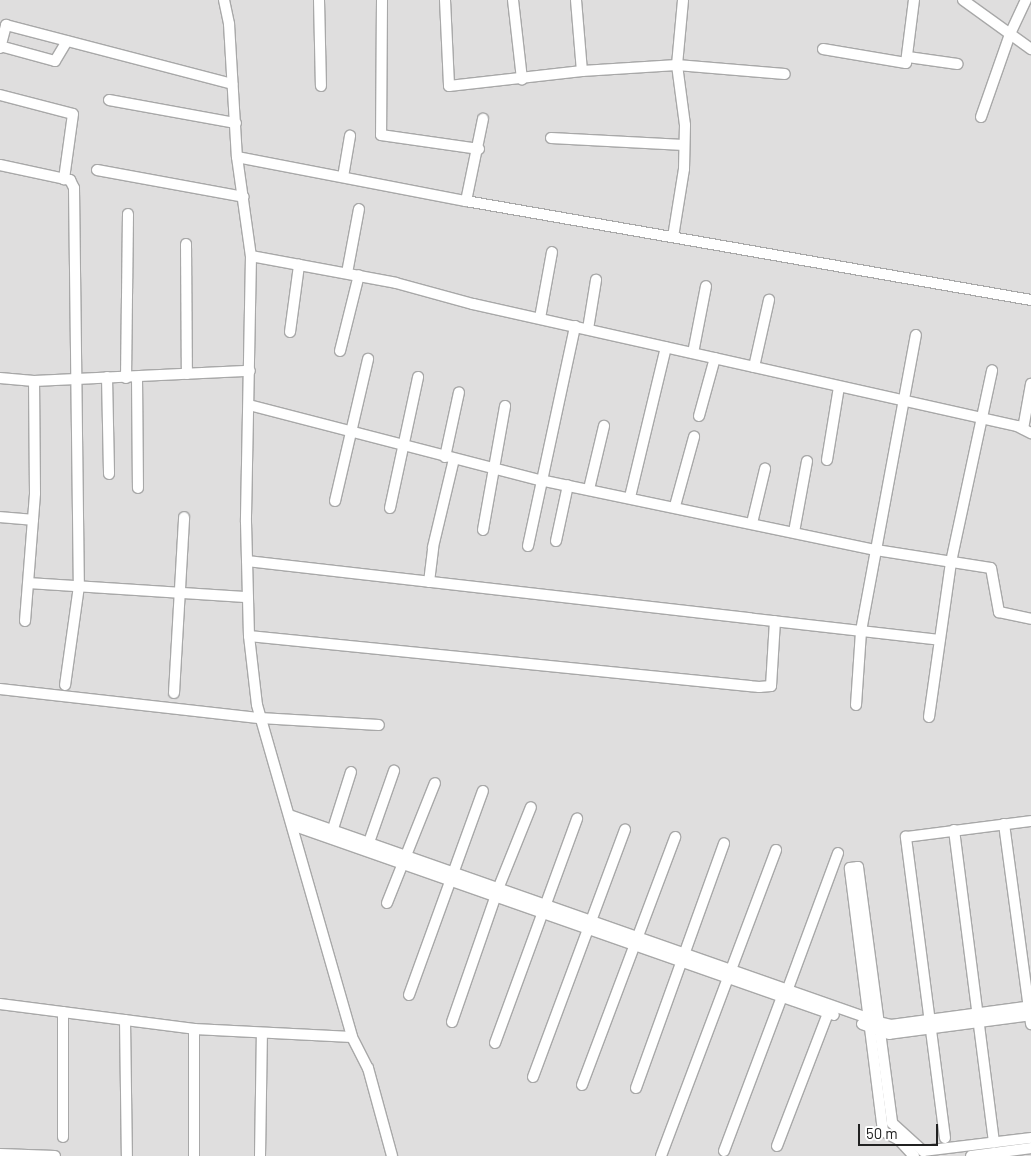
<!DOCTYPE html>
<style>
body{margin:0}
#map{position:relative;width:1031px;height:1156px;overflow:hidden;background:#f1eee8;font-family:Barlow,sans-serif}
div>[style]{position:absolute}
.residential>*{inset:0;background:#dfdede;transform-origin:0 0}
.roads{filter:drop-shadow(1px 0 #a8a8a8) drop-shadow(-1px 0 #a8a8a8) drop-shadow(0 1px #a8a8a8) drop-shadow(0 -1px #a8a8a8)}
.minor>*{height:10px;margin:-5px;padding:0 5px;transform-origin:5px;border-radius:5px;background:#fff}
span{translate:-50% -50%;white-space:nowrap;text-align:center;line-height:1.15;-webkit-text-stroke:4.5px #fff;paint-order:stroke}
.scale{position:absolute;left:858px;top:1124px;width:80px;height:22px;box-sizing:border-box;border:2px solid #212121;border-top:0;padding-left:6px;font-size:15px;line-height:18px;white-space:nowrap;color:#212121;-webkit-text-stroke:4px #fff;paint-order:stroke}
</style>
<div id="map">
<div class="residential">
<div style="left:0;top:0;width:1031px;height:1156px"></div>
</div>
<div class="roads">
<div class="minor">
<div style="left:224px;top:0;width:25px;rotate:78deg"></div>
<div style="left:229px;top:24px;width:133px;rotate:86.6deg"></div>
<div style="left:237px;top:157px;width:100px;rotate:82deg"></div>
<div style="left:251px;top:256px;width:266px;rotate:91.1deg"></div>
<div style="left:246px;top:522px;width:114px;rotate:88.5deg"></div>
<div style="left:249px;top:636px;width:69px;rotate:83.4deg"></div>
<div style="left:257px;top:705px;width:345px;rotate:74deg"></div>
<div style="left:352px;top:1037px;width:35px;rotate:63deg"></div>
<div style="left:368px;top:1068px;width:91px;rotate:74.7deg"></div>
<div style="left:319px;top:0;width:86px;rotate:88.7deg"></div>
<div style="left:382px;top:0;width:135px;rotate:90.4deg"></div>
<div style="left:381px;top:135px;width:99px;rotate:8.1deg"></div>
<div style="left:445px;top:0;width:86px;rotate:87.3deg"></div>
<div style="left:449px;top:86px;width:134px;rotate:-6.4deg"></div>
<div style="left:582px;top:71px;width:95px;rotate:-3.6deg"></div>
<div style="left:677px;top:65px;width:108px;rotate:4.8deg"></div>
<div style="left:513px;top:0;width:80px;rotate:83.5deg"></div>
<div style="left:576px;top:0;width:71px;rotate:85.2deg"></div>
<div style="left:963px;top:0;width:84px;rotate:35.8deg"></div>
<div style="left:0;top:46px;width:57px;rotate:15.3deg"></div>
<div style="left:55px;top:61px;width:23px;rotate:-59deg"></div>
<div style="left:0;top:48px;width:24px;rotate:-75deg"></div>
<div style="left:6px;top:25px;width:234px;rotate:14.6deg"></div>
<div style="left:823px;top:49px;width:84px;rotate:9.6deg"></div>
<div style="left:906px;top:63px;width:64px;rotate:-82.8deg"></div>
<div style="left:908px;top:57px;width:50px;rotate:8deg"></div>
<div style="left:0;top:95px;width:75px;rotate:14.6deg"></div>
<div style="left:73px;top:114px;width:66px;rotate:97.9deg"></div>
<div style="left:109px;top:100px;width:129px;rotate:10.3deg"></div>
<div style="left:981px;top:117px;width:88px;rotate:-70.7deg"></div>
<div style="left:1010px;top:34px;width:38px;rotate:-65deg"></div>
<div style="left:551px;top:138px;width:133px;rotate:3deg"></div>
<div style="left:237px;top:157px;width:233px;rotate:10.9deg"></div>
<div style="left:466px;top:201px;width:574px;rotate:9.94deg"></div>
<div style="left:0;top:165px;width:72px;rotate:12.1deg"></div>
<div style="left:70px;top:180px;width:9px;rotate:63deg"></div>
<div style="left:74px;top:188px;width:398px;rotate:89.3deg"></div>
<div style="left:79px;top:586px;width:100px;rotate:98deg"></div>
<div style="left:97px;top:170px;width:149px;rotate:10.4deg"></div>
<div style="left:343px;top:177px;width:42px;rotate:-80.3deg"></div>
<div style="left:466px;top:201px;width:84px;rotate:-78.3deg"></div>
<div style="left:673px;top:237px;width:69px;rotate:-80.8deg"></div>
<div style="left:684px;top:169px;width:44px;rotate:-88.7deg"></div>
<div style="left:685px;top:125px;width:61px;rotate:-97.6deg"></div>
<div style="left:677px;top:65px;width:65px;rotate:-84.7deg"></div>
<div style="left:186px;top:244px;width:130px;rotate:89.6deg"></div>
<div style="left:251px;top:256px;width:147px;rotate:10.5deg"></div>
<div style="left:396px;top:283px;width:80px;rotate:15.3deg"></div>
<div style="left:473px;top:304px;width:558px;rotate:12.64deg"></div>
<div style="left:1017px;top:426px;width:16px;rotate:27deg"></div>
<div style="left:347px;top:273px;width:65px;rotate:-79.4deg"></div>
<div style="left:540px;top:318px;width:67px;rotate:-79.7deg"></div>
<div style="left:588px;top:329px;width:50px;rotate:-80.7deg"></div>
<div style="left:290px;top:332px;width:68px;rotate:-82.3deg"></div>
<div style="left:340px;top:351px;width:78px;rotate:-76deg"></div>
<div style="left:693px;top:353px;width:68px;rotate:-79deg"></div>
<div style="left:754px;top:367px;width:69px;rotate:-77.4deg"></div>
<div style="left:107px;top:377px;width:97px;rotate:88.8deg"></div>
<div style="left:137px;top:377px;width:111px;rotate:89.5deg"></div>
<div style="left:0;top:378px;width:34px;rotate:5deg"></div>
<div style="left:34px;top:381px;width:216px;rotate:-2.7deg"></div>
<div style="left:126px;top:378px;width:164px;rotate:-89.3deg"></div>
<div style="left:249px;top:405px;width:301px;rotate:14.5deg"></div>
<div style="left:540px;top:480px;width:343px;rotate:11.8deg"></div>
<div style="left:876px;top:550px;width:116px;rotate:8.9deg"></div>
<div style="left:991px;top:568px;width:45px;rotate:79.7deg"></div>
<div style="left:999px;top:612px;width:33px;rotate:12deg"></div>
<div style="left:699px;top:416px;width:60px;rotate:-74.6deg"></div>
<div style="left:1023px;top:429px;width:46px;rotate:-79.9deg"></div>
<div style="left:445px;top:457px;width:66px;rotate:-77.8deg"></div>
<div style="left:827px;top:460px;width:74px;rotate:-80.7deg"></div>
<div style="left:589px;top:489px;width:65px;rotate:-76.6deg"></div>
<div style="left:630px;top:497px;width:154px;rotate:-76.5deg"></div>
<div style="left:335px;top:501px;width:146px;rotate:-76.9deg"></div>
<div style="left:675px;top:506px;width:72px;rotate:-74.6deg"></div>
<div style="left:390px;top:508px;width:134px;rotate:-77.9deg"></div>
<div style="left:0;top:517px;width:33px;rotate:5deg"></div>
<div style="left:752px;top:523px;width:56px;rotate:-76.5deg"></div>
<div style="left:483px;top:530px;width:126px;rotate:-79.9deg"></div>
<div style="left:794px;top:532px;width:72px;rotate:-79.6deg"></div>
<div style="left:556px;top:541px;width:57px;rotate:-77.9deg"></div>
<div style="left:528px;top:546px;width:225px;rotate:-77.9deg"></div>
<div style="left:247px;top:561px;width:697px;rotate:6.5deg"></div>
<div style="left:429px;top:582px;width:35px;rotate:-83deg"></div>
<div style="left:433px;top:547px;width:90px;rotate:-76.6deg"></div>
<div style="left:29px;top:583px;width:219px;rotate:3.7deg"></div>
<div style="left:25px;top:621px;width:128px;rotate:-85.5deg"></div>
<div style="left:35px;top:493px;width:112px;rotate:-90.5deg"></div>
<div style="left:249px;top:636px;width:513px;rotate:5.71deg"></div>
<div style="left:759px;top:687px;width:12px;rotate:-5deg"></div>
<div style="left:771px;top:686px;width:65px;rotate:-86.5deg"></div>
<div style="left:0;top:689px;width:262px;rotate:6.4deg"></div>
<div style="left:260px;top:718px;width:119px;rotate:3.4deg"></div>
<div style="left:174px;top:693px;width:176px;rotate:-86.7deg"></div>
<div style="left:856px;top:705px;width:74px;rotate:-86.1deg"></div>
<div style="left:861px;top:631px;width:301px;rotate:-79.5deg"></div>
<div style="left:929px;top:717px;width:157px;rotate:-81.9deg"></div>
<div style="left:951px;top:562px;width:196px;rotate:-77.9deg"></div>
<div style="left:289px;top:815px;width:625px;rotate:19.33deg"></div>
<div style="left:879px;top:1022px;width:12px;rotate:14deg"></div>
<div style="left:891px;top:1025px;width:141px;rotate:-7.7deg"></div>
<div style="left:1004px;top:824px;width:202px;rotate:82.3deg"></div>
<div style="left:292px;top:825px;width:574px;rotate:19.32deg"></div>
<div style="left:954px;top:830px;width:315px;rotate:82.7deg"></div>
<div style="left:331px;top:835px;width:66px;rotate:-72.4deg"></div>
<div style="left:367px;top:848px;width:82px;rotate:-70.7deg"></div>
<div style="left:387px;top:903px;width:129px;rotate:-68.2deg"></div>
<div style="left:787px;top:991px;width:147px;rotate:-69.7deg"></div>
<div style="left:409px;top:995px;width:217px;rotate:-70.1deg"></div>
<div style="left:0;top:1004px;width:196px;rotate:7.3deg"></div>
<div style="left:194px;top:1029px;width:158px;rotate:2.9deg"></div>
<div style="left:125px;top:1020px;width:136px;rotate:89.2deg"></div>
<div style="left:452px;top:1022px;width:141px;rotate:-70.9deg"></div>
<div style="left:498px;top:889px;width:88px;rotate:-68.1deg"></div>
<div style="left:862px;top:1024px;width:29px;rotate:20deg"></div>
<div style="left:889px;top:1034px;width:143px;rotate:-7.6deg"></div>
<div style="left:194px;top:1029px;width:127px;rotate:90deg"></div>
<div style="left:495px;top:1043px;width:239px;rotate:-69.9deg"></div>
<div style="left:533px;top:1077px;width:264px;rotate:-69.6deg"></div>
<div style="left:582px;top:1085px;width:265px;rotate:-69.4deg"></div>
<div style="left:636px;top:1088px;width:260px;rotate:-70.2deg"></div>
<div style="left:63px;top:1137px;width:125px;rotate:-90deg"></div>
<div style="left:945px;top:1138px;width:304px;rotate:-97.4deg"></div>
<div style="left:906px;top:837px;width:126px;rotate:-7.3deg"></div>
<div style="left:777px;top:1146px;width:142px;rotate:-69deg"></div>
<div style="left:724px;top:1151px;width:165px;rotate:-69.4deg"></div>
<div style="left:0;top:1154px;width:55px;rotate:2.1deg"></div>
<div style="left:260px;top:1156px;width:123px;rotate:-89.1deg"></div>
<div style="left:661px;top:1156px;width:327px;rotate:-69.4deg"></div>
<div style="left:914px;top:1156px;width:22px;rotate:-133deg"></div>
<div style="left:899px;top:1140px;width:18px;rotate:-151deg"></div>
<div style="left:883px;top:1131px;width:265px;rotate:-97.2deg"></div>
<div style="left:850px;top:868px;width:8px;rotate:-7deg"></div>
<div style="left:858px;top:867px;width:258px;rotate:82.4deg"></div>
<div style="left:892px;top:1123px;width:42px;rotate:42.1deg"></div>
<div style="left:923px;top:1151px;width:109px;rotate:-6.9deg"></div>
<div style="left:971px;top:1156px;width:61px;rotate:-7.6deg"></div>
</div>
</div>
<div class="scale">50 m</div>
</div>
